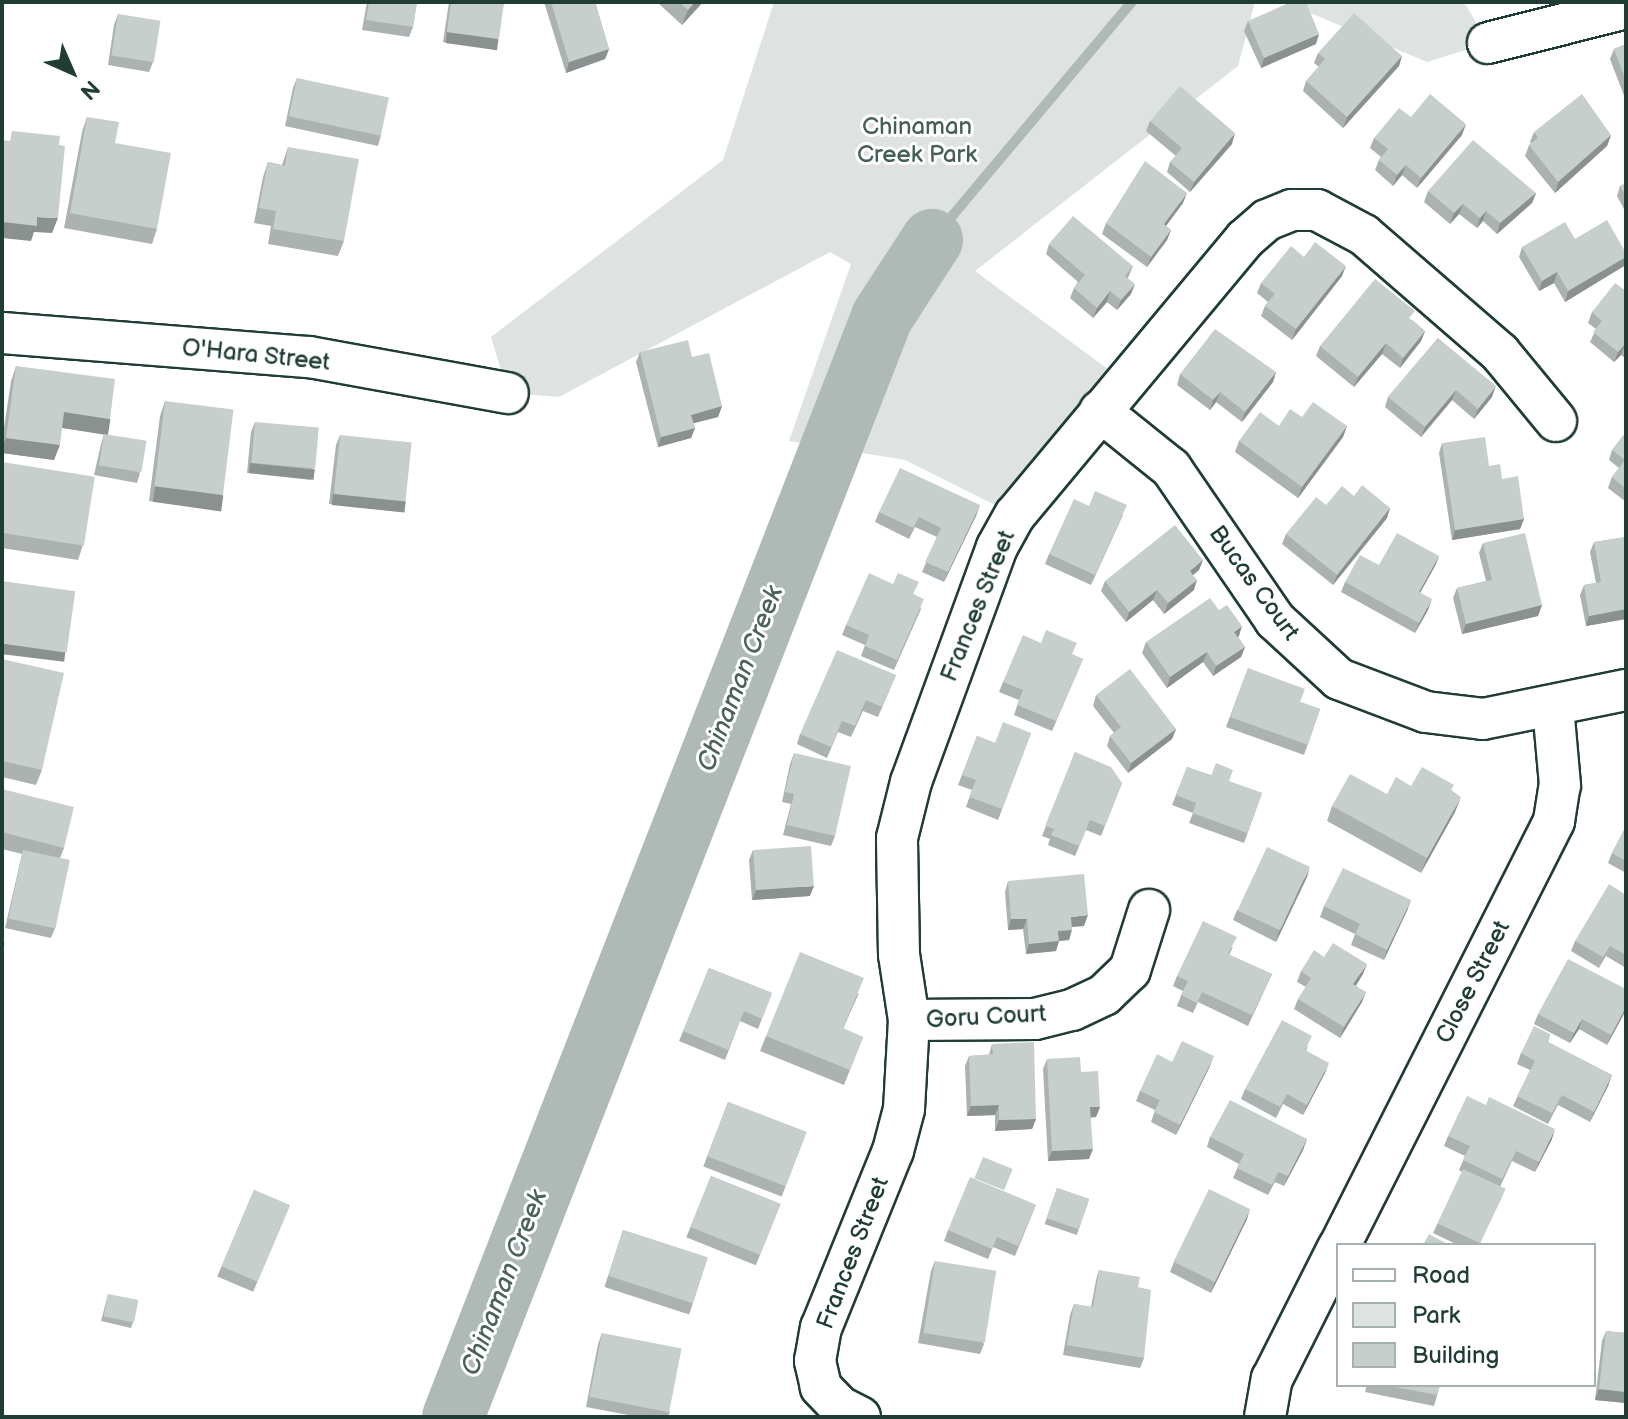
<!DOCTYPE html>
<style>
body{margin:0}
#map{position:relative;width:1628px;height:1419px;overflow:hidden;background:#fff;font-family:"Balsamiq Sans",sans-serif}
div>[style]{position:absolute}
.green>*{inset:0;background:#dee3e2}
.stream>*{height:10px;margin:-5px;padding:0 5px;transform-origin:5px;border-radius:5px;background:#afbab7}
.river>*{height:62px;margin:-31px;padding:0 31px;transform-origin:31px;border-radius:31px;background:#afbab7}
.roads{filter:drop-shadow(2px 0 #1f3d34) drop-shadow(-2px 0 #1f3d34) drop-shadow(0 2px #1f3d34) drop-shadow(0 -2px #1f3d34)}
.minor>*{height:40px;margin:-20px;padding:0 20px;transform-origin:20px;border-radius:20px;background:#fff}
.wall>*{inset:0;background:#abb2af;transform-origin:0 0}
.shaded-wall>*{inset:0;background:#8b918f;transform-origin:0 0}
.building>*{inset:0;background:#c7cfcc;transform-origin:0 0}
span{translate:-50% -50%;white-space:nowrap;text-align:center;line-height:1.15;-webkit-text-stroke:6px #fff;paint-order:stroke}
.park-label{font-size:24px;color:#455e57}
.street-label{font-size:24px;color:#1f3d34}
.water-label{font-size:26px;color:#4a625b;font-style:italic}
.frame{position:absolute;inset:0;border:4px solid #1f3d34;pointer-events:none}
.legend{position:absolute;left:1336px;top:1243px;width:260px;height:144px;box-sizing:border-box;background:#fff;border:2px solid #a5b1ae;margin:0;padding:10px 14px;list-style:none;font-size:24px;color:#1f3d34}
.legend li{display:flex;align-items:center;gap:16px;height:40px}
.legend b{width:40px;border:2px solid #a5b1ae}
.north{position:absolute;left:32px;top:32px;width:80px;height:80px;-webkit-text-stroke:6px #fff;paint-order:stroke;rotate:135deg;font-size:22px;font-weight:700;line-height:32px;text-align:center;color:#1f3d34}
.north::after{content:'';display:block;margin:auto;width:28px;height:36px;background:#1f3d34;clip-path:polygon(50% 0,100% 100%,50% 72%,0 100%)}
</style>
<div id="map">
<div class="green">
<div style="clip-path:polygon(774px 2px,1255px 2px,1238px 66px,975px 271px,1124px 381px,1015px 515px,905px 460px,789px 441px,851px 264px,830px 252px,559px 397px,508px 393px,491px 337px,723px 160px)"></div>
<div style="clip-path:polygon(1284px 2px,1464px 2px,1488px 43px,1427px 62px)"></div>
</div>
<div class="stream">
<div style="left:932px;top:240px;width:311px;rotate:-50deg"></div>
</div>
<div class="river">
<div style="left:453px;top:1417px;width:1181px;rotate:-68.69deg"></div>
<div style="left:882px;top:317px;width:92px;rotate:-57deg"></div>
</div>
<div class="roads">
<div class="minor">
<div style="left:1488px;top:43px;width:142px;rotate:-14.2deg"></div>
<div style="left:2px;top:333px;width:308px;rotate:4.5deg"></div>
<div style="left:309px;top:357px;width:202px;rotate:10.3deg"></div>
<div style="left:1100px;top:411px;width:91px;rotate:38.8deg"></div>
<div style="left:1171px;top:468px;width:184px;rotate:55.6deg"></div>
<div style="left:1275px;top:620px;width:87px;rotate:42.7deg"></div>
<div style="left:1339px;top:679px;width:93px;rotate:20.8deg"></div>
<div style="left:1426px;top:712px;width:57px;rotate:7deg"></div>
<div style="left:1483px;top:719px;width:146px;rotate:-11.5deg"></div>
<div style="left:909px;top:1020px;width:126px;rotate:-0.5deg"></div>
<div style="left:1035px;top:1019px;width:38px;rotate:-14deg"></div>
<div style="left:1072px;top:1010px;width:35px;rotate:-25deg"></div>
<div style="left:1104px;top:995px;width:36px;rotate:-44deg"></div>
<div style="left:1130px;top:970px;width:63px;rotate:-72.4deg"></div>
<div style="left:1340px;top:1245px;width:475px;rotate:-63.2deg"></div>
<div style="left:1554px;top:821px;width:36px;rotate:-81deg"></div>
<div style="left:1560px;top:785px;width:78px;rotate:-95.1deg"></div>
<div style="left:860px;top:1417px;width:22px;rotate:-153deg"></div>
<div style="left:840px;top:1407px;width:28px;rotate:-134deg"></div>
<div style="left:821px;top:1387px;width:27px;rotate:-103deg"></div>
<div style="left:815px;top:1361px;width:34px;rotate:-80deg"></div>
<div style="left:821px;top:1328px;width:191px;rotate:-67.9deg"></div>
<div style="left:893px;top:1151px;width:43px;rotate:-75.3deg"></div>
<div style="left:904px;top:1109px;width:89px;rotate:-86.8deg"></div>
<div style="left:909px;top:1020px;width:66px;rotate:-98.7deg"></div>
<div style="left:899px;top:955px;width:117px;rotate:-91deg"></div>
<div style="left:897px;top:838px;width:58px;rotate:-76deg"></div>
<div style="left:911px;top:782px;width:250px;rotate:-69.9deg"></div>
<div style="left:997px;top:547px;width:37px;rotate:-61deg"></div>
<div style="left:1015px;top:515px;width:359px;rotate:-50.2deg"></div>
<div style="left:1245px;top:239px;width:29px;rotate:-41deg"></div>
<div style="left:1267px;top:220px;width:27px;rotate:-22deg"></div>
<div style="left:1292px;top:210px;width:25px"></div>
<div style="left:1317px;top:210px;width:53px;rotate:28deg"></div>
<div style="left:1364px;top:235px;width:180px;rotate:40.9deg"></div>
<div style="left:1500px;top:353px;width:88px;rotate:50.5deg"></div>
<div style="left:1265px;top:1417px;width:39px;rotate:-80deg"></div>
<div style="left:1272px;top:1379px;width:147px;rotate:-63.3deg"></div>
</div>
</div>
<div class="wall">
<div style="clip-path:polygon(367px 2px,417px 2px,413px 27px,409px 37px,362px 30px)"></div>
<div style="clip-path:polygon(449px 2px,504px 2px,495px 49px,443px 42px)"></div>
<div style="clip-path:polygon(544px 2px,595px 2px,609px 49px,605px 59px,566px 73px)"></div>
<div style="clip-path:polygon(657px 2px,703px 2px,682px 25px)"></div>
<div style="clip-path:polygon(118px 14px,153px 62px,149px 72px,108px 65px,114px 25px)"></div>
<div style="clip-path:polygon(1248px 21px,1316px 44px,1261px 68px,1244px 31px)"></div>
<div style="clip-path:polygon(1626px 44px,1626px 101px,1610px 59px,1614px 49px)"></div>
<div style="clip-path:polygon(1318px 53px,1402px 56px,1399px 66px,1343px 128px,1303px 91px,1306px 81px,1319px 67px,1314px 63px)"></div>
<div style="clip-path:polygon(297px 78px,381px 135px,378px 146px,285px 126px,293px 88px)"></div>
<div style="clip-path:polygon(87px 117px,115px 143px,157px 229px,152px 244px,64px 228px,82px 132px)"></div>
<div style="clip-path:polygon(1411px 117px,1462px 135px,1417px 188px,1402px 175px,1393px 186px,1375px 170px,1379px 160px,1381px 157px,1370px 148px,1374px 138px)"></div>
<div style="clip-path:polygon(1150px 121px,1232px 144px,1190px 192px,1167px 172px,1170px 162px,1176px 156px,1146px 131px)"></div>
<div style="clip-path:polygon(1534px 132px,1611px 135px,1607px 146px,1555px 193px,1525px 156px,1529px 145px,1531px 144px,1530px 142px)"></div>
<div style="clip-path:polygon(288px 147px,344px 241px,338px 256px,268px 244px,271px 226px,254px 223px,263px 177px,268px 162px,282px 165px)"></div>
<div style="clip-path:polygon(1626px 183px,1626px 213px,1617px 196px,1620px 186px)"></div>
<div style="clip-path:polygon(1428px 191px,1536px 193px,1532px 203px,1497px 234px,1483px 221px,1477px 228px,1459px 214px,1450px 224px,1424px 202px)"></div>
<div style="clip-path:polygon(1183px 203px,1166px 226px,1171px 230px,1167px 240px,1147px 267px,1102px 234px,1106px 223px)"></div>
<div style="clip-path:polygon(1575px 239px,1626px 253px,1626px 261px,1624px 266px,1565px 302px,1554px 283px,1539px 291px,1519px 257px,1522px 247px)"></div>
<div style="clip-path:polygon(1049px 244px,1133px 266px,1128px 278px,1131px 294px,1117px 310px,1107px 302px,1093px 318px,1070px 298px,1074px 288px,1078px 282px,1046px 254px)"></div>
<div style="clip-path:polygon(1304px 257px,1342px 276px,1292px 340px,1261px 316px,1265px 306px,1268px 302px,1257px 293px,1261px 283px)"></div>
<div style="clip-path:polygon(1626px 291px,1626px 359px,1621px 355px,1614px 362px,1590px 342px,1596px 329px,1588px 323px,1592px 312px)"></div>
<div style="clip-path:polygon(1412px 320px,1425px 331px,1421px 341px,1400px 368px,1382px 354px,1354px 387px,1316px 356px,1320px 346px)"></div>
<div style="clip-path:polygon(1438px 338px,1492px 397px,1474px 419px,1452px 400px,1421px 437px,1385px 407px,1388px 397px)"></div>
<div style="clip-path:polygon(640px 352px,692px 357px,722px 406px,718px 417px,693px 423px,695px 428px,691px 438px,658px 447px,636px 362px)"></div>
<div style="clip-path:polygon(16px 366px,110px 419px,104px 434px,62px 428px,54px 460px,2px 453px,2px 441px,11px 381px)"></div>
<div style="clip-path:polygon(1276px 372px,1273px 382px,1242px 422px,1216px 402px,1210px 410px,1177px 385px,1180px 374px)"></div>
<div style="clip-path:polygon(165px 401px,223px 495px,217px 510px,149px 501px,160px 416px)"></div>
<div style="clip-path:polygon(1302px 417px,1347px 426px,1343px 437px,1298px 498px,1235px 452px,1239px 441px)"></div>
<div style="clip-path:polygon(255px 422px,315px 470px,311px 480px,247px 473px,251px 432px)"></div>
<div style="clip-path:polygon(1626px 432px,1626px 502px,1608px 488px,1612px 477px,1619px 468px,1609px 460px,1612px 450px)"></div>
<div style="clip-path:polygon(104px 434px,140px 473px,137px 483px,94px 475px,101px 444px)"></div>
<div style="clip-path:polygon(340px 435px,406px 502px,402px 512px,329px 504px,336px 445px)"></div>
<div style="clip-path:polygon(1442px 443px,1489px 466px,1502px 479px,1524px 519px,1520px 529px,1452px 540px,1439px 453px)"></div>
<div style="clip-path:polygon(2px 462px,83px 545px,78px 560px,2px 548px)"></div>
<div style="clip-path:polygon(1354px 496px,1390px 508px,1387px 518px,1333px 585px,1282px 544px,1286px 534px,1326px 505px)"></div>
<div style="clip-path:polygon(980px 505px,944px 582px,922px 572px,937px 537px,915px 527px,909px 539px,875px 522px,879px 512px)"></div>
<div style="clip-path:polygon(1089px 506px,1123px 515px,1091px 585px,1045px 564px,1049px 554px)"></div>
<div style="clip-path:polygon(1626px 537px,1626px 619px,1586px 626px,1580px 595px,1584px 585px,1596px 583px,1590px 552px,1594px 542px)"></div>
<div style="clip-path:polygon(1483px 543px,1542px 605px,1538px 616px,1462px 634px,1453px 598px,1457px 588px,1486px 581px,1479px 553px)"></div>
<div style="clip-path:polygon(1439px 556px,1435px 566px,1420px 593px,1428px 610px,1415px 633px,1341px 592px,1345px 582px,1379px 565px)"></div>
<div style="clip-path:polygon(1203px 560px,1199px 570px,1193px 575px,1194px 590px,1164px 614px,1153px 600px,1126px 622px,1101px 591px,1105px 581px)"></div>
<div style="clip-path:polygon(914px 594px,921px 609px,894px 670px,861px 656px,865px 645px,842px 635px,846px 625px)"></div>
<div style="clip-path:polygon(1239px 636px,1238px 637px,1245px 647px,1241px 657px,1213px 676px,1203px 662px,1167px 688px,1142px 653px,1146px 642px)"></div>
<div style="clip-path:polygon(1041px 643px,1083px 659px,1052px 731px,1014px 715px,1019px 700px,999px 692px,1003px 682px)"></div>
<div style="clip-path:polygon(2px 659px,42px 770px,36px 785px,2px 777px)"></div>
<div style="clip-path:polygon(1248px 668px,1300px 702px,1320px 709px,1304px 755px,1226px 727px)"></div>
<div style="clip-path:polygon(896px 675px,878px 717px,863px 711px,851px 737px,838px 732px,827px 758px,797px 744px,800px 734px)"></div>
<div style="clip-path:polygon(1096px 695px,1176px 729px,1172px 739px,1128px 773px,1107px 746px,1110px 736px,1114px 733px,1093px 706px)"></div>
<div style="clip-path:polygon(1031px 733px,998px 820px,966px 807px,972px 790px,958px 785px,977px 736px,995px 743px)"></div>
<div style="clip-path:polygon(1075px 752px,1122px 783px,1101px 836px,1086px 830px,1075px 856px,1048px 845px,1050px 839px,1042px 836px)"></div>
<div style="clip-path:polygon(794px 753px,835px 836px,831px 846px,783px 835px,791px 804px,782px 802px,790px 764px)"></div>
<div style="clip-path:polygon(1187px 767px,1262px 793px,1244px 843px,1189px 823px,1193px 813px,1172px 805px)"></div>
<div style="clip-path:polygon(1411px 786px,1452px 790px,1455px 812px,1421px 873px,1327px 821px,1332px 806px,1387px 794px)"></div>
<div style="clip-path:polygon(2px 789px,64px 848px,60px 858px,55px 928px,51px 938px,5px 928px,22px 854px,2px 849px)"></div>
<div style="clip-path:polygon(1626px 826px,1626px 873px,1608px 863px,1612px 853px)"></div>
<div style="clip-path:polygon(753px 850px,810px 896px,752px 900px,749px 860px)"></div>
<div style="clip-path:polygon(1307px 877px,1276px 942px,1233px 920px,1237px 910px)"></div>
<div style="clip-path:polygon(1008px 881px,1084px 926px,1072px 927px,1069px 940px,1059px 941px,1056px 951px,1026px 954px,1023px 929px,1008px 930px,1005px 892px)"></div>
<div style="clip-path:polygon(1626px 895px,1626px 968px,1606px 956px,1599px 968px,1571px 951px,1575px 941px)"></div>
<div style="clip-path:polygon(1411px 900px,1384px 960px,1351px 945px,1355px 934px,1320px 917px,1324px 906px)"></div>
<div style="clip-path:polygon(1233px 947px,1229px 955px,1272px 974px,1248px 1026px,1198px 1002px,1193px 1013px,1177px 1006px,1183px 991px,1173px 986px,1177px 976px)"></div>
<div style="clip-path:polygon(1324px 957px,1363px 974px,1356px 986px,1362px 1002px,1340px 1038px,1294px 1009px,1298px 999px,1306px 987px,1297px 982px,1301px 971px)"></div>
<div style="clip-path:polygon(709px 968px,772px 993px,758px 1029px,740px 1021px,725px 1060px,679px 1041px)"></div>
<div style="clip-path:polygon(859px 993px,843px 1029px,863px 1037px,844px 1085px,760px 1051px,766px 1036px)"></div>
<div style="clip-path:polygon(1626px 1010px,1607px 1045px,1579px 1029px,1570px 1043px,1534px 1024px,1538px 1014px)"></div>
<div style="clip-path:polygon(1550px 1034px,1548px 1042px,1612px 1075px,1608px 1086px,1590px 1122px,1558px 1105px,1548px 1124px,1513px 1106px,1530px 1070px,1517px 1064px,1521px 1053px)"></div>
<div style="clip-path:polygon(992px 1044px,1036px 1119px,1032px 1129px,995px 1131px,995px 1115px,967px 1116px,965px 1066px,969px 1056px,989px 1055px)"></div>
<div style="clip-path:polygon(1308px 1046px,1306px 1051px,1325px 1073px,1303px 1115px,1283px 1104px,1276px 1118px,1241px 1099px,1245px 1089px)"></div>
<div style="clip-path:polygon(1047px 1059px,1081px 1072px,1100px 1107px,1096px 1117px,1091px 1117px,1089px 1159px,1048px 1161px,1043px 1069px)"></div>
<div style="clip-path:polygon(1172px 1062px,1210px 1066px,1176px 1135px,1151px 1122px,1155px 1110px,1136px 1101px,1140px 1091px)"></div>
<div style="left:728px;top:1102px;width:84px;height:69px;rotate:21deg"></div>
<div style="clip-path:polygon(1448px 1136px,1552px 1139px,1535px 1172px,1512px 1161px,1500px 1187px,1505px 1189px,1501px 1199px,1478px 1245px,1458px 1245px,1433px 1233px,1462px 1172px,1459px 1170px,1465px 1156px,1444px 1146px)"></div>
<div style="clip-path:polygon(1210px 1137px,1307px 1139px,1303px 1150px,1284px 1186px,1275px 1182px,1268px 1195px,1233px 1178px,1239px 1164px,1207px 1147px)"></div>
<div style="left:711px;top:1176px;width:75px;height:66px;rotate:22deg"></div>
<div style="left:1057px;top:1188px;width:34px;height:38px;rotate:19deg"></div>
<div style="left:254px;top:1190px;width:39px;height:94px;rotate:23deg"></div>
<div style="clip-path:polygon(1005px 1192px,1036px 1205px,1015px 1256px,993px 1247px,988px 1259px,944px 1241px,948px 1230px)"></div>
<div style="clip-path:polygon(1247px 1219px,1211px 1293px,1170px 1272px,1174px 1262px)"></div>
<div style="left:623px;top:1230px;width:89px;height:60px;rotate:18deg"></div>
<div style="clip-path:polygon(935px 1261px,984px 1344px,980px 1354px,918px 1343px,931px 1271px)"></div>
<div style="clip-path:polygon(1099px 1270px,1138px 1287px,1144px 1358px,1140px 1368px,1063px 1355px,1070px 1315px,1074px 1304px,1091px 1307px,1096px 1280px)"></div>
<div style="clip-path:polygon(108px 1294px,133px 1322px,131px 1328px,101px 1321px)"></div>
<div style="clip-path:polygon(1606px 1331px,1626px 1333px,1626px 1403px,1595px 1400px,1602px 1341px)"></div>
<div style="clip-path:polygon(602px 1333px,670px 1412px,668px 1417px,639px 1417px,586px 1407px,598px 1344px)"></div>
<div style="clip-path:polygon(1367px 1385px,1440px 1385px,1434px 1406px,1365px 1392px)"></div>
</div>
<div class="shaded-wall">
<div style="clip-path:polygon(695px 2px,703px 2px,682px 25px,688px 10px)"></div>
<div style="left:447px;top:32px;width:52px;height:11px;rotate:8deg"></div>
<div style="clip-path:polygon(1319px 34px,1316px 44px,1261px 68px,1264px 58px)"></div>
<div style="clip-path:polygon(609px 49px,605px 59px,566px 73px,569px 62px)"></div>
<div style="clip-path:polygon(1402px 56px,1399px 66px,1343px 128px,1347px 117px)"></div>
<div style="clip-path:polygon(1466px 124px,1462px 135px,1417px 188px,1421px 178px)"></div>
<div style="clip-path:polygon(1235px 133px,1232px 144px,1190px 192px,1194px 182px)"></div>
<div style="clip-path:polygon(1611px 135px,1607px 146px,1555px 193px,1558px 182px)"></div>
<div style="clip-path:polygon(1406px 165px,1402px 175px,1393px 186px,1397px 175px)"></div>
<div style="clip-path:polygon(1187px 193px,1183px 203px,1160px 234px,1164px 224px)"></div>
<div style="clip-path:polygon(1536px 193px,1532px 203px,1497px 234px,1500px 223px)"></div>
<div style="clip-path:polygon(1463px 204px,1459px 214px,1450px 224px,1454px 213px)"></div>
<div style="clip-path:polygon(1486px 211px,1483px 221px,1477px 228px,1480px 218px)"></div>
<div style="clip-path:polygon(37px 217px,58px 218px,52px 233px,34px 232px,31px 241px,2px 238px,3px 222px)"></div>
<div style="clip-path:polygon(1171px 230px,1167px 240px,1147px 267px,1151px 257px)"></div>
<div style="clip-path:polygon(1626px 257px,1624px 266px,1565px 302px,1568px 291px)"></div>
<div style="clip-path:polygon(1346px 266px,1342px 276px,1292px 340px,1296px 329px)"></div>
<div style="clip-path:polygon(1557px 272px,1554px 283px,1539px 291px,1542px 281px)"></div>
<div style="clip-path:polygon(1135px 284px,1131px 294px,1117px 310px,1121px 300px)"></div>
<div style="clip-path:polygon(1110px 291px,1107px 302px,1093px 318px,1097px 308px)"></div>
<div style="clip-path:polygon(1425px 331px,1421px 341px,1400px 368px,1403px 358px)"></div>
<div style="clip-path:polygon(1386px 343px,1382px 354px,1354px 387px,1358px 377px)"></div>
<div style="clip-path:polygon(1625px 344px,1621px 355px,1614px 362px,1618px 352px)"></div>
<div style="clip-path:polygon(1276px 372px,1273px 382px,1242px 422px,1245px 412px)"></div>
<div style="clip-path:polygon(1496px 386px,1492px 397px,1474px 419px,1478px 409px)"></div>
<div style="clip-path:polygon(1456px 390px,1452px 400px,1421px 437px,1425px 427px)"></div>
<div style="clip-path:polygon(1220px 392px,1216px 402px,1210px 410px,1213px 400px)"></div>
<div style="clip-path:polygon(722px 406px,718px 417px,687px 425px,691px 415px)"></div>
<div style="left:64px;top:412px;width:47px;height:16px;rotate:9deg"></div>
<div style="clip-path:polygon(1347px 426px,1343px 437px,1298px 498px,1302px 487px)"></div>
<div style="clip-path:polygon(695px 428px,691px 438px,658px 447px,661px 437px)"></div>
<div style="clip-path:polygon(6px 438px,60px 445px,54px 460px,2px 453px,2px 448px)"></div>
<div style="left:250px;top:463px;width:65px;height:10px;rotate:6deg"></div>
<div style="left:155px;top:486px;width:69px;height:16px;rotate:8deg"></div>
<div style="left:333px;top:494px;width:73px;height:11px;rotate:6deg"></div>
<div style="clip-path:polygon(980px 505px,976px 516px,944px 582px,948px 572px)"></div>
<div style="clip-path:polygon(1390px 508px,1387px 518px,1333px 585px,1337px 575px)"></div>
<div style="clip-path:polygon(1524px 519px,1520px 529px,1452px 540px,1455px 530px)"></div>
<div style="clip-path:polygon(1439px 556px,1435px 566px,1415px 602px,1419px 592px)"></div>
<div style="clip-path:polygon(1203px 560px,1199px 570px,1186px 581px,1190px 571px)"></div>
<div style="clip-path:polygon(1197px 580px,1194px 590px,1164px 614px,1168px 603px)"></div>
<div style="clip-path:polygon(1157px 590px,1153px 600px,1126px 622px,1129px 612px)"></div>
<div style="clip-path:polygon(1432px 599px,1428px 610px,1415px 633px,1419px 623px)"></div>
<div style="clip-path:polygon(1542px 605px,1538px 616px,1462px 634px,1466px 624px)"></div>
<div style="clip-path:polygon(1626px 609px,1626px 619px,1586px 626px,1589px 616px)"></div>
<div style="clip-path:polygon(1242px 626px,1239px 636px,1230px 642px,1234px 632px)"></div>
<div style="left:2px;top:643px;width:64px;height:11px;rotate:7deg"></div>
<div style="clip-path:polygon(1245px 647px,1241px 657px,1213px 676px,1216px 666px)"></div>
<div style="clip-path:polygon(1207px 652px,1203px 662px,1167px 688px,1170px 677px)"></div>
<div style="clip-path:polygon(1176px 729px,1172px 739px,1128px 773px,1131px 763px)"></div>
<div style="clip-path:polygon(1461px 797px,1455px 812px,1421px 873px,1427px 858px)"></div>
<div style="clip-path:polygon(1310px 867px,1307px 877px,1276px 942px,1279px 931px)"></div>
<div style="clip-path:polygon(814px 886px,810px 896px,752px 900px,756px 890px)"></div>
<div style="clip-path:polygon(1411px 900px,1407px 911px,1384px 960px,1387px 950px)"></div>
<div style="clip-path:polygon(1088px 915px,1084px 926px,1068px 927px,1071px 917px)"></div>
<div style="clip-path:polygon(1011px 919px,1027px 919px,1023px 929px,1008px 930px)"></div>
<div style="clip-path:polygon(1072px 930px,1069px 940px,1059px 941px,1056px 951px,1026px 954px,1029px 944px,1058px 931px)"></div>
<div style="clip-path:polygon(1367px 964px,1363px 974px,1350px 994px,1353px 984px)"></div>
<div style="clip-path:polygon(1366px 992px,1362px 1002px,1340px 1038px,1344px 1027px)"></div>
<div style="clip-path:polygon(1626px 1007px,1626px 1010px,1607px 1045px,1611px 1035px)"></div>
<div style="clip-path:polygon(1582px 1019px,1579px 1029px,1570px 1043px,1574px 1033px)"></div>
<div style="clip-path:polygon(1214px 1056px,1210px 1066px,1176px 1135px,1180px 1125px)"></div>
<div style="clip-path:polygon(1329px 1063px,1325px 1073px,1303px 1115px,1307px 1105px)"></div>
<div style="clip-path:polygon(1612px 1075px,1608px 1086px,1590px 1122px,1594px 1112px)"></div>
<div style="clip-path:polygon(999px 1105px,995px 1115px,967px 1116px,971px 1106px)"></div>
<div style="clip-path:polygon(1090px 1107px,1100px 1107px,1096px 1117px,1087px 1118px)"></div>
<div style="clip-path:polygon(1036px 1119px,1032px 1129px,995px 1131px,999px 1120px)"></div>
<div style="clip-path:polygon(1555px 1129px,1552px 1139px,1535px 1172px,1539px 1162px)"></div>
<div style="clip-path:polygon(1307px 1139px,1303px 1150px,1284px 1186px,1288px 1176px)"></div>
<div style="clip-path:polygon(1093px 1149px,1089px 1159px,1048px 1161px,1052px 1151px)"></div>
<div style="clip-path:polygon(1250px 1209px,1247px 1219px,1211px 1293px,1215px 1282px)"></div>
<div style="clip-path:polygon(1599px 1389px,1626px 1392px,1626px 1403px,1595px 1400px)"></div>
</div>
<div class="building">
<div style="clip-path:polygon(369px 2px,417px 2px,413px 27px,366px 20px)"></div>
<div style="clip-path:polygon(451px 2px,504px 2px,499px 39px,447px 32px)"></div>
<div style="clip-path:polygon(551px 2px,595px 2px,609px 49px,569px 62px)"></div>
<div style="clip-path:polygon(679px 2px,695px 2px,688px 10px)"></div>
<div style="clip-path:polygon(1291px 2px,1306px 2px,1319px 34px,1264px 58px,1248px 21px)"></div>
<div style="clip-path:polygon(1354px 13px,1402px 56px,1347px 117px,1306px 81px,1325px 59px,1318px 53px)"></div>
<div style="left:118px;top:14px;width:43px;height:42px;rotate:9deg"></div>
<div style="clip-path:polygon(1626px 44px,1626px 81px,1614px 49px)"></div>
<div style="left:297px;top:78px;width:94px;height:39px;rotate:12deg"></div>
<div style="clip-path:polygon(1180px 86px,1235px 133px,1194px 182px,1170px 162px,1182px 148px,1150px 121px)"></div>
<div style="clip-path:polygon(1430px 94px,1466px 124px,1421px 178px,1406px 165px,1397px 175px,1379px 160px,1388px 149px,1374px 138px,1399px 108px,1411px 117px)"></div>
<div style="clip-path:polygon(1582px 94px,1611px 135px,1558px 182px,1529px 145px,1538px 138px,1534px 132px)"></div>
<div style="clip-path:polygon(87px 117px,119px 122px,115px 143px,171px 153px,157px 229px,70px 213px)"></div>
<div style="clip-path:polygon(12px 131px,60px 136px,59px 145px,65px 146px,58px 218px,37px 217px,37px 226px,3px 222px,4px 209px,2px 209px,2px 140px,10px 141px)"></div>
<div style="clip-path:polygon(1473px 140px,1536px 193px,1500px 223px,1486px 211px,1480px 218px,1463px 204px,1454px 213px,1428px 191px)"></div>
<div style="clip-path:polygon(288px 147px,359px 159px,344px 241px,273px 229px,276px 211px,259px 208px,268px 162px,285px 166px)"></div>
<div style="clip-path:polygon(1145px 161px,1187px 193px,1164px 224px,1171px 230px,1151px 257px,1106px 223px)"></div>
<div style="clip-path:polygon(1626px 183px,1626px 196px,1620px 186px)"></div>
<div style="clip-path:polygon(1073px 216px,1133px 266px,1125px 276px,1135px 284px,1121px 300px,1110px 291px,1097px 308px,1074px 288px,1085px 275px,1049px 244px)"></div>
<div style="clip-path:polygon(1607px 220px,1626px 253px,1626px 257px,1568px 291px,1557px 272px,1542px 281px,1522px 247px,1565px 222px,1575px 239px)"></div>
<div style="clip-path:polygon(1315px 242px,1346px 266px,1296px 329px,1265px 306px,1275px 294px,1261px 283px,1291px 246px,1304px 257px)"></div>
<div style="clip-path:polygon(1375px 279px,1415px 311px,1409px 318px,1425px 331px,1403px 358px,1386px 343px,1358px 377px,1320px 346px)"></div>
<div style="clip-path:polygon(1615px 283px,1626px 291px,1626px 346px,1625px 344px,1618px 352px,1593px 332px,1602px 321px,1592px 312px)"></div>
<div style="clip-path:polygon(1215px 329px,1276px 372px,1245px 412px,1220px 392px,1213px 400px,1180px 374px)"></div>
<div style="clip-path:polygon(1438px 338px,1496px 386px,1478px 409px,1456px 390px,1425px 427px,1388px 397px)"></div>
<div style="clip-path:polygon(688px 340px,692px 357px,709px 353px,722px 406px,691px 415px,695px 428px,661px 437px,640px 352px)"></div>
<div style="clip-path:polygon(16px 366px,115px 379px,110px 419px,64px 412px,60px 445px,6px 438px)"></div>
<div style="left:165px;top:401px;width:69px;height:86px;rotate:7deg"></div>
<div style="clip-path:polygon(1313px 402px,1347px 426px,1302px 487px,1239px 441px,1260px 412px,1279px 426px,1290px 409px,1302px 417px)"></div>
<div style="left:255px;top:422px;width:64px;height:41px;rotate:5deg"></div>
<div style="clip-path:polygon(1626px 432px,1626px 489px,1612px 477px,1625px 460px,1612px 450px)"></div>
<div style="left:104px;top:434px;width:43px;height:32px;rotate:9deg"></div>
<div style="left:340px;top:435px;width:72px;height:59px;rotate:6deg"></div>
<div style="clip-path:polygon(1485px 437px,1489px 466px,1500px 464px,1502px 479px,1518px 476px,1524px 519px,1455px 530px,1442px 443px)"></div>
<div style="left:2px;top:462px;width:94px;height:70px;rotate:9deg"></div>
<div style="clip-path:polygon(900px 468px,980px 505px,948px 572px,925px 562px,941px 528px,919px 517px,913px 528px,879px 512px)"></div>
<div style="clip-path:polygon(1362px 485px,1390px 508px,1337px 575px,1286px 534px,1316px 497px,1326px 505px,1342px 486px,1354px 496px)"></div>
<div style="clip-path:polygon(1095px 491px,1127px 505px,1095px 575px,1049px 554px,1074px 499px,1089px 506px)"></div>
<div style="clip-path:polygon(1175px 525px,1203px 560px,1190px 571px,1197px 580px,1168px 603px,1157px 590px,1129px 612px,1105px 581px)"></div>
<div style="clip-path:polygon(1397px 533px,1439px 556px,1419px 592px,1432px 599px,1419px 623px,1345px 582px,1360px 555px,1379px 565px)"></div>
<div style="clip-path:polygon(1525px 533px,1542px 605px,1466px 624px,1457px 588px,1492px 580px,1483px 543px)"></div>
<div style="clip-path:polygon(1626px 537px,1626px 609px,1589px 616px,1584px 585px,1601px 582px,1594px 542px)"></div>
<div style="clip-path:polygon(869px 573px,893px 584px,898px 573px,919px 582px,913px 594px,924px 599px,897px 660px,865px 646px,869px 635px,846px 625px)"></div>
<div style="left:2px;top:581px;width:74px;height:62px;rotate:8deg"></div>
<div style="clip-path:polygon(1210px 598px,1219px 610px,1227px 605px,1242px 626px,1234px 632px,1245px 647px,1216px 666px,1207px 652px,1170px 677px,1146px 642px)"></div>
<div style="clip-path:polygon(1046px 630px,1077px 643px,1072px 654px,1083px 659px,1056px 721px,1017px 705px,1023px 690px,1003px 682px,1023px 635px,1041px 643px)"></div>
<div style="clip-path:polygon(837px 650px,896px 675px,882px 707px,866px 700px,855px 726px,842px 721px,831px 747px,800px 734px)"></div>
<div style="clip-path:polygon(2px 659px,64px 673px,42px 770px,2px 761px)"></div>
<div style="clip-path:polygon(1248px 668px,1305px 689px,1300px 702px,1320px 709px,1308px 745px,1230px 717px)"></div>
<div style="clip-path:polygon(1130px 669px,1176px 729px,1131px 763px,1110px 736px,1121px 727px,1096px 695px)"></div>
<div style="clip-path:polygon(1003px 722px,1031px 733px,1002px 809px,969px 797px,976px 780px,962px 775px,977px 736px,995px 743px)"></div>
<div style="clip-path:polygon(1075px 752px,1111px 767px,1122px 783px,1105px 826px,1090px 820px,1079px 846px,1051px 835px,1054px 829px,1045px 826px)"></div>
<div style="clip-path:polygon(794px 753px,851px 766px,835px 836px,787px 825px,794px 794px,785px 792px)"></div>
<div style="clip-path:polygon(1216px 763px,1233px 770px,1229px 781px,1262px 793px,1247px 833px,1193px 813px,1196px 803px,1176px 795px,1187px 767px,1211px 776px)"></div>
<div style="clip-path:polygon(1422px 767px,1454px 785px,1451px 790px,1461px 797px,1427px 858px,1332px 806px,1350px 774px,1387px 794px,1396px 777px,1411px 786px)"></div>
<div style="clip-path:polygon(2px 789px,74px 807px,64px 848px,2px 832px)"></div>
<div style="clip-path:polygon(1626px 826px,1626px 861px,1612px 853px)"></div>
<div style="left:811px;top:846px;width:40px;height:58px;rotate:86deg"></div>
<div style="left:1267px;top:847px;width:47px;height:70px;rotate:25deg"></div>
<div style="left:23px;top:850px;width:48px;height:70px;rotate:12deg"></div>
<div style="clip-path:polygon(1343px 868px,1411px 900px,1387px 950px,1355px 934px,1360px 924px,1324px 906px)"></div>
<div style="clip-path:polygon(1084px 874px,1088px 915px,1071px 917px,1072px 930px,1058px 931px,1059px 941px,1029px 944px,1027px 919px,1011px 919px,1008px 881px)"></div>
<div style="clip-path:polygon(1609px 884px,1626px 895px,1626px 955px,1610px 946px,1603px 957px,1575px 941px)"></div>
<div style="clip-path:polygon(1203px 921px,1237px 937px,1228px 954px,1272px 974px,1252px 1015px,1202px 992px,1197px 1003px,1181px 995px,1188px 981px,1177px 976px)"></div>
<div style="clip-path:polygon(2px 942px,5px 943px,2px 956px)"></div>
<div style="clip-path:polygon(1333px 943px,1367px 964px,1353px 984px,1366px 992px,1344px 1027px,1298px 999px,1311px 978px,1301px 971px,1314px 950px,1324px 957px)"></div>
<div style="clip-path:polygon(800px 952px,864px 978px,843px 1028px,863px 1037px,850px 1070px,766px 1036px)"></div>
<div style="clip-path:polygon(1568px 959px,1626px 989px,1626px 1007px,1611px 1035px,1582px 1019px,1574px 1033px,1538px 1014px)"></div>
<div style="clip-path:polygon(709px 968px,772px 993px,762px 1019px,744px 1011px,728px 1050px,683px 1031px)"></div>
<div style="clip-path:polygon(1282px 1020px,1312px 1036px,1305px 1050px,1329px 1063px,1307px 1105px,1287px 1094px,1280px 1107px,1245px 1089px)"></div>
<div style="clip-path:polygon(1534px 1026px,1550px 1034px,1547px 1042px,1612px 1075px,1594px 1112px,1562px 1095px,1552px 1113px,1517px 1096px,1535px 1061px,1521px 1053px)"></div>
<div style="clip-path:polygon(1182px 1041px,1214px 1056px,1180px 1125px,1154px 1112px,1160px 1100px,1140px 1091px,1157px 1054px,1172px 1062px)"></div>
<div style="clip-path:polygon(1034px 1042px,1036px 1119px,999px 1120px,999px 1105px,971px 1106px,969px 1056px,993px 1054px,992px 1044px)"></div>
<div style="clip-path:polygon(1080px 1057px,1081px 1072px,1098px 1071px,1100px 1107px,1090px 1107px,1093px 1149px,1052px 1151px,1047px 1059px)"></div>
<div style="clip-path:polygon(1467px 1096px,1486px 1105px,1489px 1097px,1555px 1129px,1539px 1162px,1516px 1151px,1502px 1179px,1463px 1160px,1470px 1146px,1448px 1136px)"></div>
<div style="clip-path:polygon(1230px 1100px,1307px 1139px,1288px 1176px,1278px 1172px,1272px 1185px,1237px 1168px,1244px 1154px,1210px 1137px)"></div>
<div style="left:728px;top:1102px;width:84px;height:58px;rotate:21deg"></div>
<div style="left:983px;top:1157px;width:32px;height:23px;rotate:22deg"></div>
<div style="left:1463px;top:1169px;width:47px;height:60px;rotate:25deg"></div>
<div style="left:711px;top:1176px;width:75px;height:55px;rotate:22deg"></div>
<div style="clip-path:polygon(970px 1177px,1036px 1205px,1018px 1246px,997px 1237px,992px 1249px,948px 1230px)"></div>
<div style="left:1057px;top:1188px;width:34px;height:32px;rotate:19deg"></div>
<div style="left:1209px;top:1189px;width:46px;height:81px;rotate:26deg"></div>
<div style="left:254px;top:1190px;width:39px;height:83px;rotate:23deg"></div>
<div style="left:623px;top:1230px;width:89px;height:48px;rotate:18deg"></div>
<div style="clip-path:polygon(1429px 1234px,1449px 1245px,1423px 1245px)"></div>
<div style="left:935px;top:1261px;width:62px;height:73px;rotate:9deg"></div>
<div style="clip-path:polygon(1099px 1270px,1140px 1277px,1138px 1287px,1151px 1290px,1144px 1358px,1067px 1345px,1074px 1304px,1093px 1307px)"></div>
<div style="left:108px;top:1294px;width:31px;height:23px;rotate:11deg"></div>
<div style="clip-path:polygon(1606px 1331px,1626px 1333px,1626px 1392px,1599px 1389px)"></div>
<div style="left:602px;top:1333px;width:81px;height:65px;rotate:11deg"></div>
<div style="clip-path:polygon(1384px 1385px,1440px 1385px,1437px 1395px)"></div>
</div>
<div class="park-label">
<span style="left:917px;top:141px">Chinaman<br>Creek Park</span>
</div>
<div class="street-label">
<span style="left:256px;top:355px;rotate:6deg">O'Hara Street</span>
<span style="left:1254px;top:583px;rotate:54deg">Bucas Court</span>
<span style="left:978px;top:606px;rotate:-68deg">Frances Street</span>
<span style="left:1473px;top:982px;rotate:-63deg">Close Street</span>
<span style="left:986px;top:1017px;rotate:-3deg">Goru Court</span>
<span style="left:853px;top:1253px;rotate:-69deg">Frances Street</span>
</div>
<div class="water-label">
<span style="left:741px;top:679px;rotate:-69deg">Chinaman Creek</span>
<span style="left:505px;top:1283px;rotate:-69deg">Chinaman Creek</span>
</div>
<div class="frame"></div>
<ul class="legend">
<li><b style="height:10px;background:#fff"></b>Road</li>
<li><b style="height:22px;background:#dee3e2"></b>Park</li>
<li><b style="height:22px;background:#c7cfcc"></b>Building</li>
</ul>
<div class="north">N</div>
</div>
